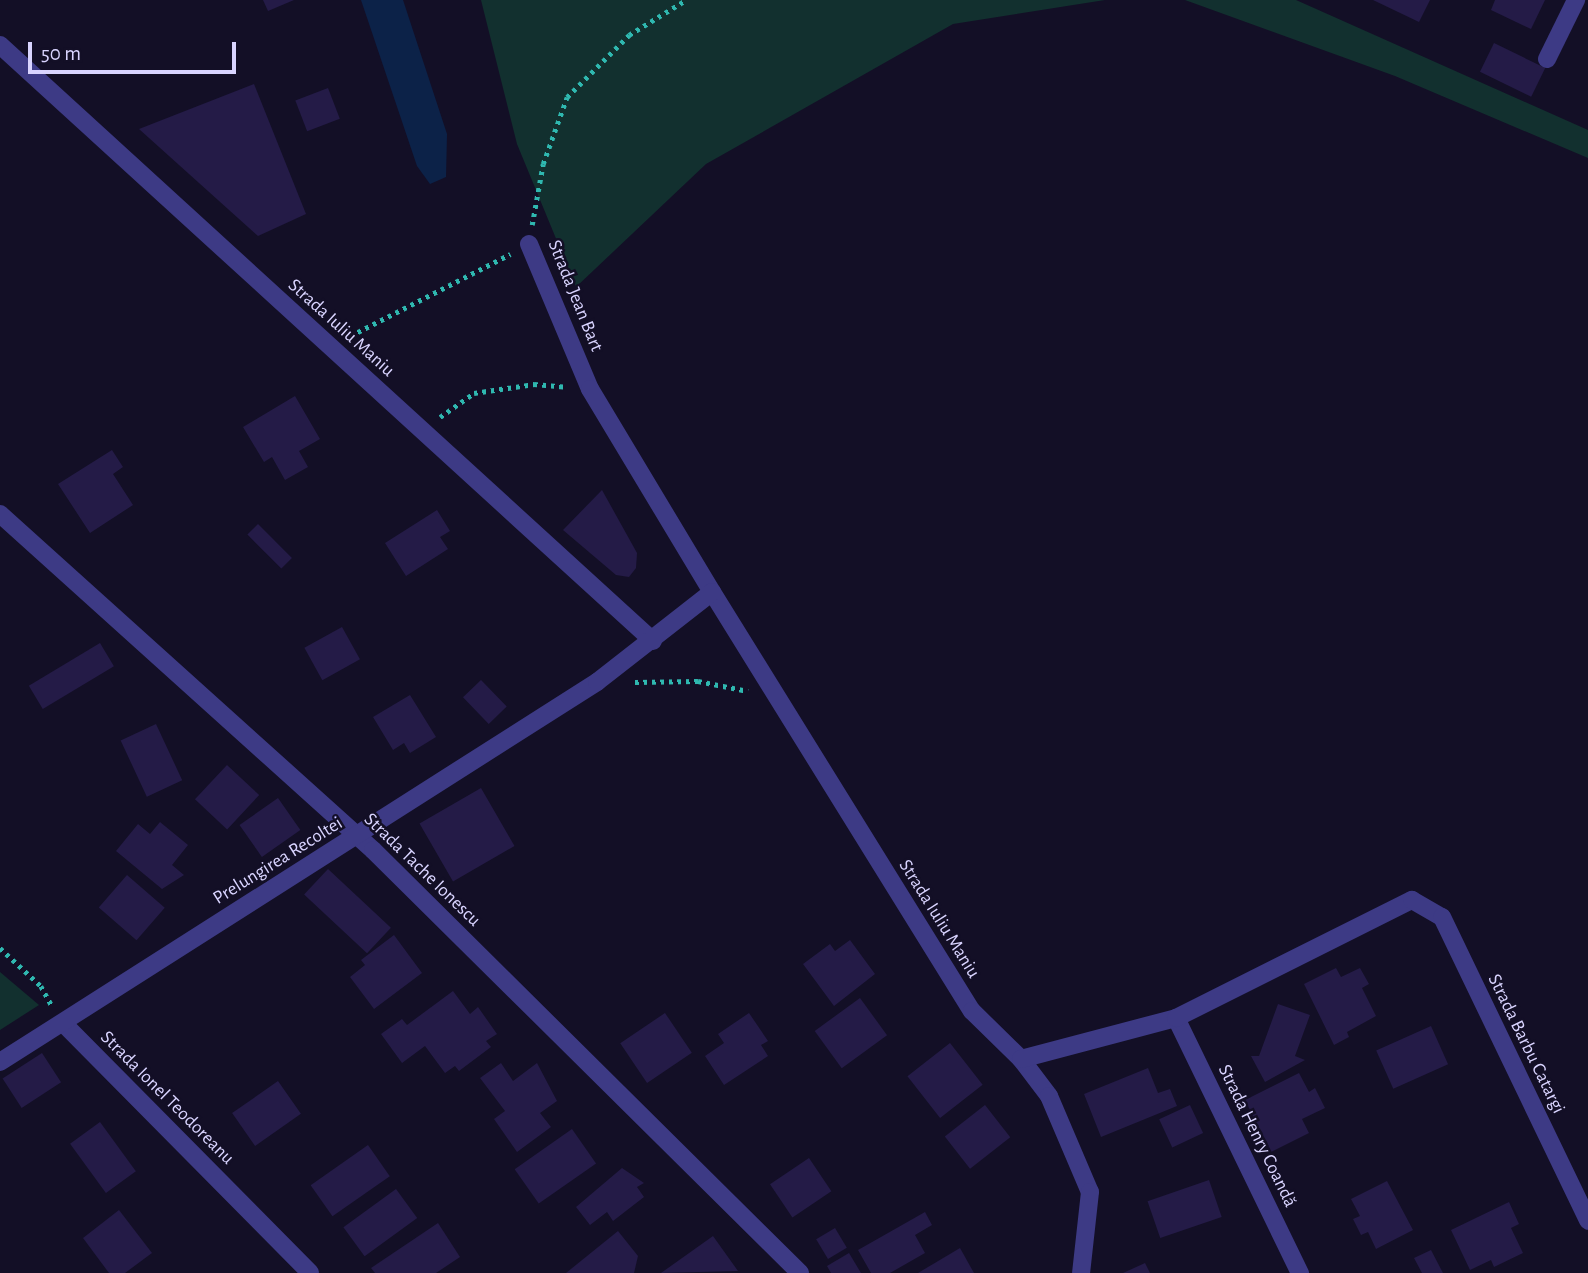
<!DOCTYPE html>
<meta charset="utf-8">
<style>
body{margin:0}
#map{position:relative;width:1588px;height:1273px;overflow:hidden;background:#130f26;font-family:"Alegreya Sans",sans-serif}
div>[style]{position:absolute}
.green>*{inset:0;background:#12302f}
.water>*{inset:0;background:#0c2248}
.building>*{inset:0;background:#241b47;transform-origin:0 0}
.path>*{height:4.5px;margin-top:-2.25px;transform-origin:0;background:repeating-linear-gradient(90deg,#2fb8b0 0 3.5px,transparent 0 8.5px)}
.minor>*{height:18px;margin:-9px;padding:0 9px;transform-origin:9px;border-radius:9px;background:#3d3a85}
span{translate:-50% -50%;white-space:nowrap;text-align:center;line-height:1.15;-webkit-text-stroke:5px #130f26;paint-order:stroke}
.street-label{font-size:19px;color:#d9d4ff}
.scale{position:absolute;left:28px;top:42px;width:208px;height:32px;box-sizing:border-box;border:4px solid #d9d4ff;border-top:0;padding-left:9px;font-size:21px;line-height:24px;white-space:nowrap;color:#d9d4ff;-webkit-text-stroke:5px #130f26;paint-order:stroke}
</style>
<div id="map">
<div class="green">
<div style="clip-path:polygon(481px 0,1105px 0,953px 24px,706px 164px,576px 287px,517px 144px)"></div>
<div style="clip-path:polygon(1185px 0,1296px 0,1588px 130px,1588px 158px,1395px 76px)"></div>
<div style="clip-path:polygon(0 972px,39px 1005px,0 1030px)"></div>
</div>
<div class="water">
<div style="clip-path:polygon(361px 0,403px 0,447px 134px,446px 177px,430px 184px,417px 166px)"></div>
</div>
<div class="building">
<div style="clip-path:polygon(263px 0,294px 0,268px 11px)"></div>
<div style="clip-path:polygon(1373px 0,1430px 0,1419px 22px)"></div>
<div style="clip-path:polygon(1495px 0,1545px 0,1531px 29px,1491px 10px)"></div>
<div style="left:1494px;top:43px;width:57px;height:32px;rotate:26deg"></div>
<div style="clip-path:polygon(254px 84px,306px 214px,258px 236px,139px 129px)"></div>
<div style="left:328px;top:88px;width:33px;height:35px;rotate:69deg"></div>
<div style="clip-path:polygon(295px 396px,320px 439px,299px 451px,308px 467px,285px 480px,272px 457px,264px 462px,243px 427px)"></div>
<div style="clip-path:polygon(112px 450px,123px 467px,113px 474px,133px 505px,90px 533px,58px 484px)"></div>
<div style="clip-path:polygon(602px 490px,637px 553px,636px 568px,629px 577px,616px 575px,563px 530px)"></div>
<div style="clip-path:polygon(437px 510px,450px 531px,440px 537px,448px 549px,406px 576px,385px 543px)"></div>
<div style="left:258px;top:524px;width:48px;height:15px;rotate:45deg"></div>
<div style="left:342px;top:627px;width:37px;height:43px;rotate:61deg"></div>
<div style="left:100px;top:643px;width:27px;height:83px;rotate:59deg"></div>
<div style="left:481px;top:680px;width:37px;height:25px;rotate:46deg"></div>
<div style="clip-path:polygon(410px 695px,436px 737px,410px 753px,404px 743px,393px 750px,373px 717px)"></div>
<div style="left:156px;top:724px;width:62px;height:39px;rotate:65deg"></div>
<div style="left:227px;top:765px;width:44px;height:47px;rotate:43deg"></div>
<div style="left:481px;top:788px;width:67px;height:71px;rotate:60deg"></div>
<div style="left:278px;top:798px;width:39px;height:47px;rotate:55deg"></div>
<div style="clip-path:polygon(160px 822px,188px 845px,172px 865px,184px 875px,162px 889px,116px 851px,138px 824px,150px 834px)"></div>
<div style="left:328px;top:869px;width:86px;height:35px;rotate:43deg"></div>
<div style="left:127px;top:875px;width:50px;height:43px;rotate:41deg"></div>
<div style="clip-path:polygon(394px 935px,422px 973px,374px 1009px,350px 977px,365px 965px,361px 960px)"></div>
<div style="clip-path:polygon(850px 940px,875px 974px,834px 1006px,803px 964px,830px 944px,835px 951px)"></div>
<div style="clip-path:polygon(1336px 968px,1341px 977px,1360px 968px,1369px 984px,1362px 988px,1376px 1016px,1347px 1032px,1349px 1037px,1334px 1045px,1304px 984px)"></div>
<div style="clip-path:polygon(453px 991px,470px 1014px,478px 1007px,497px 1034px,486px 1041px,491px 1047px,459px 1071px,455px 1066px,445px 1073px,425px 1046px,402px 1063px,381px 1034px,402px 1019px,407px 1025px)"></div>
<div style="left:860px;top:998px;width:46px;height:56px;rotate:54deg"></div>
<div style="clip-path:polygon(1278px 1004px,1310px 1015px,1295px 1056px,1305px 1060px,1265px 1082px,1251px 1056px,1259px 1056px)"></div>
<div style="left:665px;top:1013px;width:48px;height:54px;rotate:56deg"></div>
<div style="clip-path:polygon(749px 1013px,768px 1041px,761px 1045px,768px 1056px,724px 1085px,705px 1056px,724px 1043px,718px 1034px)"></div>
<div style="left:1431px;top:1026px;width:42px;height:60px;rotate:66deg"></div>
<div style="left:950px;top:1043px;width:53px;height:54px;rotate:52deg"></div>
<div style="left:42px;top:1053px;width:35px;height:47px;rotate:57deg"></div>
<div style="clip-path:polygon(501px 1063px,513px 1081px,537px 1063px,557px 1101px,540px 1113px,551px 1127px,517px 1152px,494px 1119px,505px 1111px,480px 1078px)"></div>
<div style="clip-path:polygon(1148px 1068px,1158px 1093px,1170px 1089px,1177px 1106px,1101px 1137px,1084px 1094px)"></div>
<div style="clip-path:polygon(1299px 1073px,1309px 1092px,1315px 1088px,1325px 1108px,1302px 1119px,1309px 1133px,1271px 1152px,1245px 1100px)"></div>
<div style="left:278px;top:1081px;width:40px;height:56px;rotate:55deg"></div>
<div style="left:985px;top:1105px;width:41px;height:51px;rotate:52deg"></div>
<div style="left:1190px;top:1105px;width:31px;height:34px;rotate:65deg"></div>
<div style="left:100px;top:1122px;width:61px;height:37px;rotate:54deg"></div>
<div style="left:572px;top:1129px;width:42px;height:70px;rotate:55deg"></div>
<div style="left:368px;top:1145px;width:38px;height:70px;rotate:55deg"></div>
<div style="left:809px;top:1158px;width:40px;height:47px;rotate:56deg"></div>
<div style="clip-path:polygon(622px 1168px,644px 1183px,637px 1187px,644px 1197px,613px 1221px,607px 1212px,590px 1225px,576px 1207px)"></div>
<div style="left:1209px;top:1180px;width:39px;height:65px;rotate:71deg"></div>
<div style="clip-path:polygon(1387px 1181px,1413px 1230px,1376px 1249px,1368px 1232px,1361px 1235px,1353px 1219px,1360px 1216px,1351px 1199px)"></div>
<div style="left:396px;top:1189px;width:36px;height:65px;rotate:54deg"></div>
<div style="clip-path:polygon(1509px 1202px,1519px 1224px,1511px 1228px,1523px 1253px,1494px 1267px,1491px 1260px,1470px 1270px,1451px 1230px)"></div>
<div style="clip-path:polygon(119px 1210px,152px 1253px,125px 1273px,109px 1273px,83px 1238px)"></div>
<div style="clip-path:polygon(925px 1212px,932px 1225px,915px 1235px,925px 1253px,890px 1273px,871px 1273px,858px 1250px)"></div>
<div style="clip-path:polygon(438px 1223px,460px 1257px,436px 1273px,375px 1273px,371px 1268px)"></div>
<div style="left:835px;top:1228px;width:23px;height:22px;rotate:59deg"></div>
<div style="clip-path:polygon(618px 1231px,638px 1256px,634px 1273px,566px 1273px)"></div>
<div style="clip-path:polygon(713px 1236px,738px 1271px,661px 1273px)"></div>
<div style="clip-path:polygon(960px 1248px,974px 1273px,918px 1273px)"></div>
<div style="clip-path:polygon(1431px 1250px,1443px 1273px,1422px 1273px,1414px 1258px)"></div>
<div style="clip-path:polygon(849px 1253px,861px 1273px,831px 1273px,827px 1266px)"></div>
<div style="clip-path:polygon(1145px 1263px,1150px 1273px,1123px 1273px)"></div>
</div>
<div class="path">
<div style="left:532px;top:225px;width:62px;rotate:-79.8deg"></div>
<div style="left:543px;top:164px;width:71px;rotate:-70.3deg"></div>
<div style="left:567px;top:97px;width:88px;rotate:-45deg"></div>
<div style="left:629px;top:35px;width:67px;rotate:-31.6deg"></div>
<div style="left:350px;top:336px;width:180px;rotate:-27.1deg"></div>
<div style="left:440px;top:417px;width:42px;rotate:-35.2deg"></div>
<div style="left:474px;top:393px;width:61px;rotate:-8.5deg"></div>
<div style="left:534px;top:384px;width:32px;rotate:5deg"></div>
<div style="left:635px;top:682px;width:63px;rotate:-0.9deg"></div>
<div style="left:698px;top:681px;width:51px;rotate:11.3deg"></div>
<div style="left:0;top:948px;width:56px;rotate:42.8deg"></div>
<div style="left:41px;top:986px;width:21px;rotate:61deg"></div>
</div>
<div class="minor">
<div style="left:0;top:45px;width:884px;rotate:42.39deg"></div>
<div style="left:1547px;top:59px;width:66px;rotate:-63.8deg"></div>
<div style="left:529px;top:244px;width:157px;rotate:67.2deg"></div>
<div style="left:590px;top:389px;width:237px;rotate:59deg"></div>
<div style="left:712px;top:592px;width:493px;rotate:58.2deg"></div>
<div style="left:972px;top:1011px;width:69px;rotate:44.4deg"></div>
<div style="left:1021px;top:1059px;width:46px;rotate:52.9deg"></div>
<div style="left:1049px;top:1096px;width:104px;rotate:66.9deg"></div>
<div style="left:1090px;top:1192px;width:81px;rotate:96.3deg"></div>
<div style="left:0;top:514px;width:502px;rotate:42.01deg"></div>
<div style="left:373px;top:850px;width:601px;rotate:44.73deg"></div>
<div style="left:1176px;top:1018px;width:284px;rotate:64.1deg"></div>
<div style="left:63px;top:1023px;width:351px;rotate:45.3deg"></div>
<div style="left:1021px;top:1059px;width:160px;rotate:-14.8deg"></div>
<div style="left:1176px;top:1018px;width:264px;rotate:-26.6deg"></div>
<div style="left:1412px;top:900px;width:34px;rotate:30deg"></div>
<div style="left:1442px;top:917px;width:337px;rotate:64.3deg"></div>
<div style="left:0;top:1062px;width:708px;rotate:-32.48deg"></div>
<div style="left:597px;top:682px;width:146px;rotate:-38deg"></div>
</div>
<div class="street-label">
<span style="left:575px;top:296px;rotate:68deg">Strada Jean Bart</span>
<span style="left:341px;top:328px;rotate:42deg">Strada Iuliu Maniu</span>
<span style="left:278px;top:861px;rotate:-32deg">Prelungirea Recoltei</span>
<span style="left:422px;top:870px;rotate:44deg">Strada Tache Ionescu</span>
<span style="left:939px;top:919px;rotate:58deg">Strada Iuliu Maniu</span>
<span style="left:1526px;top:1044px;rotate:64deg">Strada Barbu Catargi</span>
<span style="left:167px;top:1098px;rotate:45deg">Strada Ionel Teodoreanu</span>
<span style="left:1257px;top:1136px;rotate:64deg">Strada Henry Coandă</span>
</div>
<div class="scale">50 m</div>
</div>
